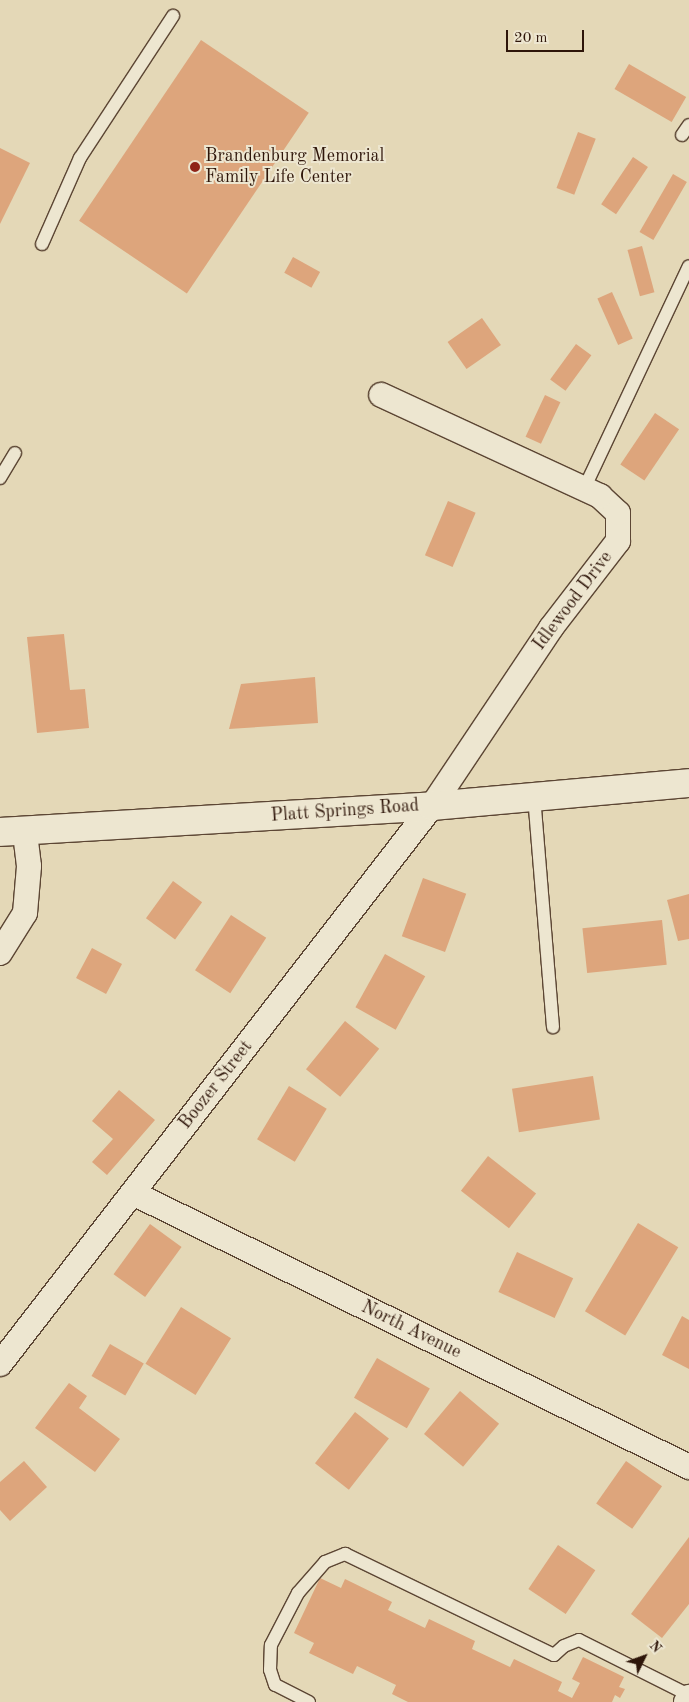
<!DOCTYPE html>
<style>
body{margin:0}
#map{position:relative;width:689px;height:1702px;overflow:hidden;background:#e4d8b7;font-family:"Old Standard TT",serif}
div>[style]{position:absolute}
.building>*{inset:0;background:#dda57c;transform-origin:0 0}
.roads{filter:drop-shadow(1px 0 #5c4634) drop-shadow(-1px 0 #5c4634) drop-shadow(0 1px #5c4634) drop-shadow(0 -1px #5c4634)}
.lane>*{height:12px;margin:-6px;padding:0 6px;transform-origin:6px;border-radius:6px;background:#ede6d0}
.street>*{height:24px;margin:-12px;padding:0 12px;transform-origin:12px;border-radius:12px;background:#ede6d0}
.secondary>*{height:28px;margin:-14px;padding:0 14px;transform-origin:14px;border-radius:14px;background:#ede6d0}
.dots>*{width:14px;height:14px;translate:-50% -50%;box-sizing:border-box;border:2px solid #ede6d0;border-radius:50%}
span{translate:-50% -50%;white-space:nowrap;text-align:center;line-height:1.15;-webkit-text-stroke:4px #ede6d0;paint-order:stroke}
.poi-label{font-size:18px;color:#2e1509}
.left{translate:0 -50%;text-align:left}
.street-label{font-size:18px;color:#2e1509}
.north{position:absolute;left:619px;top:1632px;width:50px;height:50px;-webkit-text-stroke:4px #ede6d0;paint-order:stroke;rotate:48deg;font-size:14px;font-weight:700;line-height:20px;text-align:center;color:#2e1509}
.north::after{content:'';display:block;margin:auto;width:18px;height:22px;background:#2e1509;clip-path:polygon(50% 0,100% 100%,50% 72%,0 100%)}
.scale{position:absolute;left:506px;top:30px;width:78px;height:22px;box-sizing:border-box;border:2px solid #2e1509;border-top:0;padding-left:6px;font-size:15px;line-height:18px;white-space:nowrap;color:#2e1509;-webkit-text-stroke:4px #ede6d0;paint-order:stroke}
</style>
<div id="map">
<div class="building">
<div style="left:201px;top:40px;width:130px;height:218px;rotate:34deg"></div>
<div style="left:629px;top:64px;width:66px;height:29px;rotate:30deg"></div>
<div style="left:578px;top:132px;width:19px;height:60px;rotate:21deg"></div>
<div style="clip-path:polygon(0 148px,30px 163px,0 224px)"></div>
<div style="left:633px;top:157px;width:18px;height:57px;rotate:34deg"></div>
<div style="left:673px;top:174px;width:16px;height:67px;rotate:30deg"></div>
<div style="left:642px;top:246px;width:48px;height:15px;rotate:75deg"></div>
<div style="left:293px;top:257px;width:31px;height:18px;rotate:29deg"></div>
<div style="left:612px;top:292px;width:51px;height:16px;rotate:66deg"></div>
<div style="left:482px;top:318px;width:33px;height:42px;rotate:55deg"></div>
<div style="left:576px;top:344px;width:19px;height:44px;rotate:36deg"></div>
<div style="left:545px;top:395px;width:17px;height:46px;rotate:25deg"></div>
<div style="left:655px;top:413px;width:29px;height:62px;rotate:34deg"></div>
<div style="left:448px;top:501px;width:30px;height:59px;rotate:23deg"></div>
<div style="clip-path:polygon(64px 634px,70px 690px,85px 689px,89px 728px,37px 733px,27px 637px)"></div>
<div style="clip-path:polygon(315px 677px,318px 723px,229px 729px,241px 684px)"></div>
<div style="left:423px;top:878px;width:46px;height:62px;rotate:20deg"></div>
<div style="left:173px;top:881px;width:36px;height:46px;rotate:36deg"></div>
<div style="clip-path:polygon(689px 894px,689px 939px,678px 941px,667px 900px)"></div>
<div style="left:231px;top:915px;width:42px;height:66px;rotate:33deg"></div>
<div style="left:662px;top:920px;width:45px;height:80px;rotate:84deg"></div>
<div style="left:92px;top:948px;width:34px;height:34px;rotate:28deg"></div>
<div style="left:385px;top:954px;width:46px;height:61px;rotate:29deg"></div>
<div style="left:345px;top:1021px;width:44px;height:62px;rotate:39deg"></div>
<div style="left:593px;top:1076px;width:44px;height:82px;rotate:81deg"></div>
<div style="left:289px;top:1086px;width:44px;height:62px;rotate:31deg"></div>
<div style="clip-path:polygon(119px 1090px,155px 1120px,107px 1175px,92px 1162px,113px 1139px,92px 1121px)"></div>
<div style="left:488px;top:1156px;width:61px;height:44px;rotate:38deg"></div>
<div style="left:638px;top:1223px;width:47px;height:103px;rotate:31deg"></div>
<div style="left:150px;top:1224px;width:39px;height:62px;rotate:36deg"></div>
<div style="left:517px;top:1252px;width:62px;height:44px;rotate:25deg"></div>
<div style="left:181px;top:1307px;width:59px;height:67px;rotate:32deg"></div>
<div style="clip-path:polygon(682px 1316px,689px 1320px,689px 1369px,662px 1355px)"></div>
<div style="left:110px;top:1344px;width:39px;height:37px;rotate:30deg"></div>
<div style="left:377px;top:1358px;width:61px;height:46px;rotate:30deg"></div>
<div style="clip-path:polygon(69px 1383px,87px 1396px,79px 1408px,120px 1439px,95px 1472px,35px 1428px)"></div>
<div style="left:460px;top:1391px;width:51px;height:56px;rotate:40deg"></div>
<div style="left:355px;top:1412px;width:43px;height:65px;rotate:38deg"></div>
<div style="clip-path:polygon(24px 1461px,47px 1487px,10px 1521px,0 1510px,0 1482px)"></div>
<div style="left:626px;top:1461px;width:44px;height:52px;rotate:35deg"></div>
<div style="clip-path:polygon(689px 1537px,689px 1604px,662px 1638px,631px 1614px)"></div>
<div style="left:558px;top:1545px;width:45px;height:53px;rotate:34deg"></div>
<div style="clip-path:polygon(320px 1578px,341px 1588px,345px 1579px,392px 1602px,388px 1610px,425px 1628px,429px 1619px,475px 1641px,472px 1649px,510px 1667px,514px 1659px,562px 1682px,558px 1691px,572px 1698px,580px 1683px,572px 1679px,583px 1657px,624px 1677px,619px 1687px,625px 1689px,620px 1698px,615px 1695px,612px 1702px,408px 1702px,392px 1694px,396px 1685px,357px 1666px,353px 1674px,309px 1653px,314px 1643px,294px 1633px)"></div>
</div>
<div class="roads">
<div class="lane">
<div style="left:682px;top:135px;width:12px;rotate:-55deg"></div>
<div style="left:42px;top:244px;width:94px;rotate:-66.2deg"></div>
<div style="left:80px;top:158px;width:170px;rotate:-56.8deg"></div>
<div style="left:0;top:478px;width:29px;rotate:-59deg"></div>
<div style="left:584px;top:489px;width:246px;rotate:-64.8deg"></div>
<div style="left:534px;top:796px;width:232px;rotate:85.3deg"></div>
<div style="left:309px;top:1702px;width:38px;rotate:-153deg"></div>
<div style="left:275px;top:1685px;width:16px;rotate:-108deg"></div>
<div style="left:270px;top:1670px;width:25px;rotate:-88deg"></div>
<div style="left:271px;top:1645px;width:59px;rotate:-62.6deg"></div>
<div style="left:298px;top:1593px;width:41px;rotate:-48.9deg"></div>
<div style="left:325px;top:1562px;width:22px;rotate:-22deg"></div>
<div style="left:345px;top:1554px;width:232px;rotate:25.8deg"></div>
<div style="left:554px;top:1655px;width:13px;rotate:-42deg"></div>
<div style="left:564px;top:1646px;width:16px;rotate:-22deg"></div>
<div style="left:579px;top:1640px;width:123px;rotate:26.6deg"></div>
</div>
<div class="street">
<div style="left:0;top:953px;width:47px;rotate:-58deg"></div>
<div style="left:25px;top:913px;width:47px;rotate:-85.1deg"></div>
<div style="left:29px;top:866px;width:35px;rotate:-97deg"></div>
<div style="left:133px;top:1193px;width:620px;rotate:26.23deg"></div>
<div style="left:0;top:1364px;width:706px;rotate:-52.25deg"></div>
<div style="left:432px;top:806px;width:214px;rotate:-56.2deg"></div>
<div style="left:551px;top:628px;width:110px;rotate:-52.4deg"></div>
<div style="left:618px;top:541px;width:28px;rotate:-90deg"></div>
<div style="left:618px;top:513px;width:25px;rotate:-137deg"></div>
<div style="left:600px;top:496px;width:241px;rotate:-155.2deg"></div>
<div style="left:686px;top:1702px;width:6px;rotate:-59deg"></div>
</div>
<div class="secondary">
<div style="left:0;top:832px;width:433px;rotate:-3.4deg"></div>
<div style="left:432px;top:806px;width:258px;rotate:-5.1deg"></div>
</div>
</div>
<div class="dots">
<div style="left:195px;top:167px;background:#8f2418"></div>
</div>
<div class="poi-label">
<span class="left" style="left:205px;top:167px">Brandenburg Memorial<br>Family Life Center</span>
</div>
<div class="street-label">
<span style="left:573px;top:601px;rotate:-53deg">Idlewood Drive</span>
<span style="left:345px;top:811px;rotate:-4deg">Platt Springs Road</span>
<span style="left:216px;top:1085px;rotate:-52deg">Boozer Street</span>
<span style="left:411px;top:1330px;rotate:26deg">North Avenue</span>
</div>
<div class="north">N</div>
<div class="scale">20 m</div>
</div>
